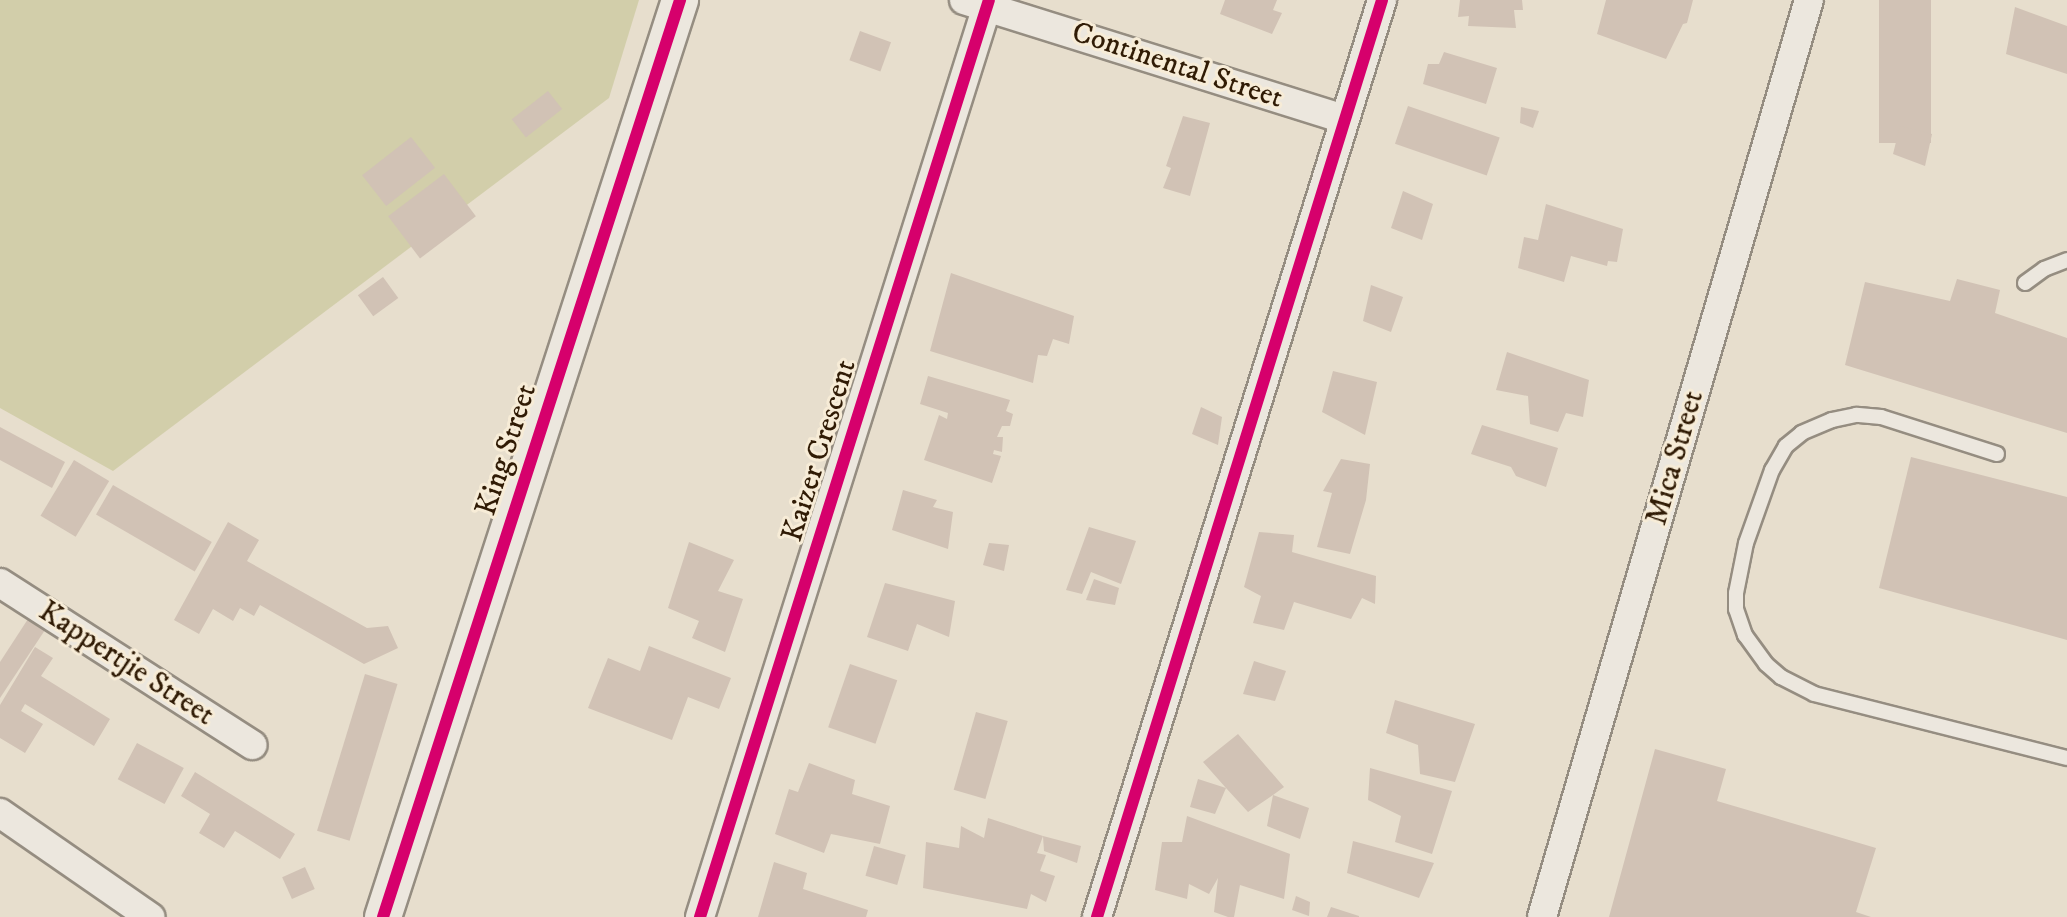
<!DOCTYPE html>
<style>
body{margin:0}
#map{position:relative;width:2067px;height:917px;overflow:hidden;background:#e7decd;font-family:"IM FELL DW Pica",serif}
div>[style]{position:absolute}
.green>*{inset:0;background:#d2ceaa}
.building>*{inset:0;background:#d1c2b5;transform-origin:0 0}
.roads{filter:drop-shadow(2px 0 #958d81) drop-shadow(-2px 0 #958d81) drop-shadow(0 2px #958d81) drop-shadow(0 -2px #958d81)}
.service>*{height:14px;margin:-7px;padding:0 7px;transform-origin:7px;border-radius:7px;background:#ece7de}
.minor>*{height:28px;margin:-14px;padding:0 14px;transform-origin:14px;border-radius:14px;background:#ece7de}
.tertiary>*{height:36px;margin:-18px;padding:0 18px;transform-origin:18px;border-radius:18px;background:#ece7de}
.cycleway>*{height:12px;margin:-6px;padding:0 6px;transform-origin:6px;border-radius:6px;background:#d6006c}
span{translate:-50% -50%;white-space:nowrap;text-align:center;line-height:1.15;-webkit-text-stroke:6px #f7ecd7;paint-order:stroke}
.street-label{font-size:30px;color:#301b05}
</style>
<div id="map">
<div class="green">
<div style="clip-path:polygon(0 0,639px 0,609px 98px,113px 471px,0 408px)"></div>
</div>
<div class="building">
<div style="clip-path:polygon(1225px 0,1277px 0,1273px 10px,1282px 13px,1272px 34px,1220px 14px)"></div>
<div style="clip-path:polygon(1460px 0,1522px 0,1523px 10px,1514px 10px,1516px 28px,1468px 26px,1469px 16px,1458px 17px)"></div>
<div style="clip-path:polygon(1606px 0,1693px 0,1687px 23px,1683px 24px,1666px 59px,1597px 34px)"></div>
<div style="left:1879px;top:0;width:52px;height:143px"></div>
<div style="clip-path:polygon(2015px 7px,2067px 26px,2067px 74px,2006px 54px)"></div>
<div style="left:860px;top:31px;width:33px;height:31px;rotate:20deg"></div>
<div style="clip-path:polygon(1444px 52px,1497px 68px,1486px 104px,1423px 84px,1428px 64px,1439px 64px)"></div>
<div style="left:548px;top:91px;width:23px;height:46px;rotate:52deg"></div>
<div style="left:1408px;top:106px;width:97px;height:40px;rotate:19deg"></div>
<div style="clip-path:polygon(1521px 107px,1539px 111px,1533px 128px,1520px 123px)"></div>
<div style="clip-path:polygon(1183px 116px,1210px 123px,1190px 196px,1163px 188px,1171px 168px,1166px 166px)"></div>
<div style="clip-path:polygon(1900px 126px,1932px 134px,1925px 166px,1893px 154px)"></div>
<div style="left:411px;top:137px;width:39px;height:62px;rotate:52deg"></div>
<div style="left:444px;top:174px;width:53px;height:70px;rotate:53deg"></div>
<div style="clip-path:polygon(1403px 191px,1433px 204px,1422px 240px,1391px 228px)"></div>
<div style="clip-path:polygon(1546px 204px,1623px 229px,1617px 262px,1608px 261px,1607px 266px,1571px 256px,1564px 282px,1518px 268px,1524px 237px,1538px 240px)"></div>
<div style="clip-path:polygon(951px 273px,1074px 316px,1069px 344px,1053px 339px,1047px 356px,1038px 355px,1033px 383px,930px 351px)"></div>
<div style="left:383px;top:277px;width:26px;height:31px;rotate:54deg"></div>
<div style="clip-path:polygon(1957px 279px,2000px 290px,1995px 313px,2067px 338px,2067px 433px,1845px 365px,1865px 282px,1950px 301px)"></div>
<div style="clip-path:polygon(1371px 285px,1403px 297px,1391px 332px,1363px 321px)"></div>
<div style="clip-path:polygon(1507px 352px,1589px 380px,1583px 417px,1566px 413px,1558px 432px,1530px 424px,1528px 396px,1496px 390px)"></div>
<div style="clip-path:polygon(1333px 371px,1377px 382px,1365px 435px,1322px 412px)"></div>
<div style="clip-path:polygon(928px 376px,1010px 400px,1006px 411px,1013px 414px,1010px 426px,1002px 426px,997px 437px,1003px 437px,1002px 452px,994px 450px,993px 454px,1001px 456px,992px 483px,924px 460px,939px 415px,947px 419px,948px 413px,920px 404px)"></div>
<div style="clip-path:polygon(1201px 407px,1222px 417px,1218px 445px,1192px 434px)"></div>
<div style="clip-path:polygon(1482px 425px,1558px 448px,1546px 487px,1516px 476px,1511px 467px,1471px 454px)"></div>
<div style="clip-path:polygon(0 427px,65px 462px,52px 488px,0 460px)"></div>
<div style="clip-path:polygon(1911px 457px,2067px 497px,2067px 640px,1879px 588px)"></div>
<div style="clip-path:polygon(1341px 459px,1370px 464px,1366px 500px,1350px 554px,1317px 547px,1332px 493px,1323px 491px)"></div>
<div style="left:74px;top:460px;width:41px;height:65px;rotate:31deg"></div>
<div style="left:113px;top:485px;width:114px;height:34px;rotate:30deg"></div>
<div style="clip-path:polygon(903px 490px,937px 500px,933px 507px,953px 512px,948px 549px,892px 530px)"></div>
<div style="clip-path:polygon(228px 522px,259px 540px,247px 561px,367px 628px,388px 626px,398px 648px,364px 664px,260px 605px,254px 616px,240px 608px,233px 621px,213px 609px,199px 634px,174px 620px)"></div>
<div style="clip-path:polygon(1089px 527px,1136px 541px,1121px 584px,1091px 572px,1082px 594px,1066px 590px)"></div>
<div style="clip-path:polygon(1259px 532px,1294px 535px,1292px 552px,1376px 576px,1375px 604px,1362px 598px,1351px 619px,1294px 602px,1284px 630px,1253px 623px,1261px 596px,1244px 587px)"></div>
<div style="clip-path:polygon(689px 542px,734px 560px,718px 591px,743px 599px,725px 652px,692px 638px,699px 621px,668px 608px)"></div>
<div style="clip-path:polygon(989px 543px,1009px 545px,1004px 571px,983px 565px)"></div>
<div style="clip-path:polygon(1094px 579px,1119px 588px,1115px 605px,1086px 600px)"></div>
<div style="clip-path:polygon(885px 583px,955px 601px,949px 637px,917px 624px,908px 651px,867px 637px)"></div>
<div style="clip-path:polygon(28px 619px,45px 630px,0 698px,0 662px)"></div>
<div style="clip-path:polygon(649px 646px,731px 678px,719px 709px,688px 697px,672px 740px,588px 708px,608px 658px,640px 671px)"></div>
<div style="clip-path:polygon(35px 647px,53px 658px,41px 676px,110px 719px,94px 746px,25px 704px,21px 711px,43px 724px,25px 753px,0 738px,0 705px)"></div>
<div style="clip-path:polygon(1254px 661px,1286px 671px,1275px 701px,1243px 694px)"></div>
<div style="left:850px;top:664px;width:50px;height:67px;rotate:19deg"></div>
<div style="left:365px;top:674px;width:34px;height:164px;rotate:17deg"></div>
<div style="clip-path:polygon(1395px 700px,1475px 724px,1455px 782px,1420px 774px,1418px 745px,1386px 733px)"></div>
<div style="left:976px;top:712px;width:33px;height:81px;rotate:16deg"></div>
<div style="clip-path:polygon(1238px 734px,1284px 787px,1273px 795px,1309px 808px,1300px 839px,1267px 826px,1273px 795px,1248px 812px,1226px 788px,1215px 814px,1190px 807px,1198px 779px,1226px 788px,1203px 762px)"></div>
<div style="left:137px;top:743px;width:53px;height:41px;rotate:28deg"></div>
<div style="clip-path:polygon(1655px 749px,1726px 769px,1717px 801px,1876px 848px,1856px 912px,1871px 917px,1609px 917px)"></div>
<div style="clip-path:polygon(809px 763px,855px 780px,852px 794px,890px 806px,880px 844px,831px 834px,824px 853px,775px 834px,789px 789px,798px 792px)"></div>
<div style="clip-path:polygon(1370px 768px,1452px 791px,1432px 854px,1395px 842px,1401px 816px,1368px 800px)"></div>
<div style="clip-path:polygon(195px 772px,295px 834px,280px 859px,235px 831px,224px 848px,199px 833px,210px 814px,181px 796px)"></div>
<div style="clip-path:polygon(1187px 816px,1290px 854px,1284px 899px,1240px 885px,1234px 917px,1228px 917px,1214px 912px,1218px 878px,1209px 894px,1189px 884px,1187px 899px,1155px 890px,1162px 842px,1182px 842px)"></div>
<div style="clip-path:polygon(988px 818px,1043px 836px,1037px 853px,1046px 855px,1040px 871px,1055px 876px,1046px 902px,1031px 894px,1027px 909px,923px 888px,926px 842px,959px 848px,961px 826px,984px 838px)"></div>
<div style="clip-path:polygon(1043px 836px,1081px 846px,1077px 863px,1044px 851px)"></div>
<div style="clip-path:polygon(1353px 841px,1434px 863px,1419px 898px,1347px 873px)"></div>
<div style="left:874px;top:846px;width:33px;height:31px;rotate:16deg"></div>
<div style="clip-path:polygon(774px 862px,807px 873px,803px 889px,868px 910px,866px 917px,758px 917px)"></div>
<div style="left:305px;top:867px;width:24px;height:25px;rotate:66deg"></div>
<div style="clip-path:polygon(1296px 896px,1310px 902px,1309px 916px,1292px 910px)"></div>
<div style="clip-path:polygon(1331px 907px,1359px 916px,1359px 917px,1327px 917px)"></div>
</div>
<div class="roads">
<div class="service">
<div style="left:2025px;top:283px;width:24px;rotate:-36deg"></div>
<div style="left:2044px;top:269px;width:25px;rotate:-21deg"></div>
<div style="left:1997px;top:454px;width:122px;rotate:-162.3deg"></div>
<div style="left:1881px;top:417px;width:25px;rotate:-175deg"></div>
<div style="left:1856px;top:415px;width:25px;rotate:168deg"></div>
<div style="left:1832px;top:420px;width:33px;rotate:157deg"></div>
<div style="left:1802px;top:433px;width:21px;rotate:141deg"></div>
<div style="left:1786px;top:446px;width:28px;rotate:120deg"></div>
<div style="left:1772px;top:470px;width:77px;rotate:109.6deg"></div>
<div style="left:1746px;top:543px;width:51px;rotate:101.3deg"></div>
<div style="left:1736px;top:593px;width:16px;rotate:90deg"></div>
<div style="left:1736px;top:609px;width:28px;rotate:71deg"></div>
<div style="left:1745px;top:635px;width:36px;rotate:54deg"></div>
<div style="left:1766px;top:664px;width:20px;rotate:41deg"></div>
<div style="left:1781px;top:677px;width:37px;rotate:27deg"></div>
<div style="left:1814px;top:694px;width:261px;rotate:14.2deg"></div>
</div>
<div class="minor">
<div style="left:964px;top:0;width:398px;rotate:17.4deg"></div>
<div style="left:0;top:583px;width:300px;rotate:32.7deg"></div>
<div style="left:0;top:813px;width:183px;rotate:34.7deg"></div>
<div style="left:700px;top:917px;width:961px;rotate:-72.51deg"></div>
<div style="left:1097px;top:917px;width:960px;rotate:-72.73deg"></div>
<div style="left:1542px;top:917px;width:955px;rotate:-73.77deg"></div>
</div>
<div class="tertiary">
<div style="left:383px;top:917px;width:964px;rotate:-72.05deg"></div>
</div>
</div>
<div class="cycleway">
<div style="left:383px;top:917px;width:964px;rotate:-72.05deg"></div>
<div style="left:700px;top:917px;width:961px;rotate:-72.51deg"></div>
<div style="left:1097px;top:917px;width:960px;rotate:-72.73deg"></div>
</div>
<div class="street-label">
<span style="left:1177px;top:66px;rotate:18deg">Continental Street</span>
<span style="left:507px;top:450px;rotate:-72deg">King Street</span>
<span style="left:820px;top:451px;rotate:-73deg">Kaizer Crescent</span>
<span style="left:1676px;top:458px;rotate:-74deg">Mica Street</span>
<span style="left:126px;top:664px;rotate:33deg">Kappertjie Street</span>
</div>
</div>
